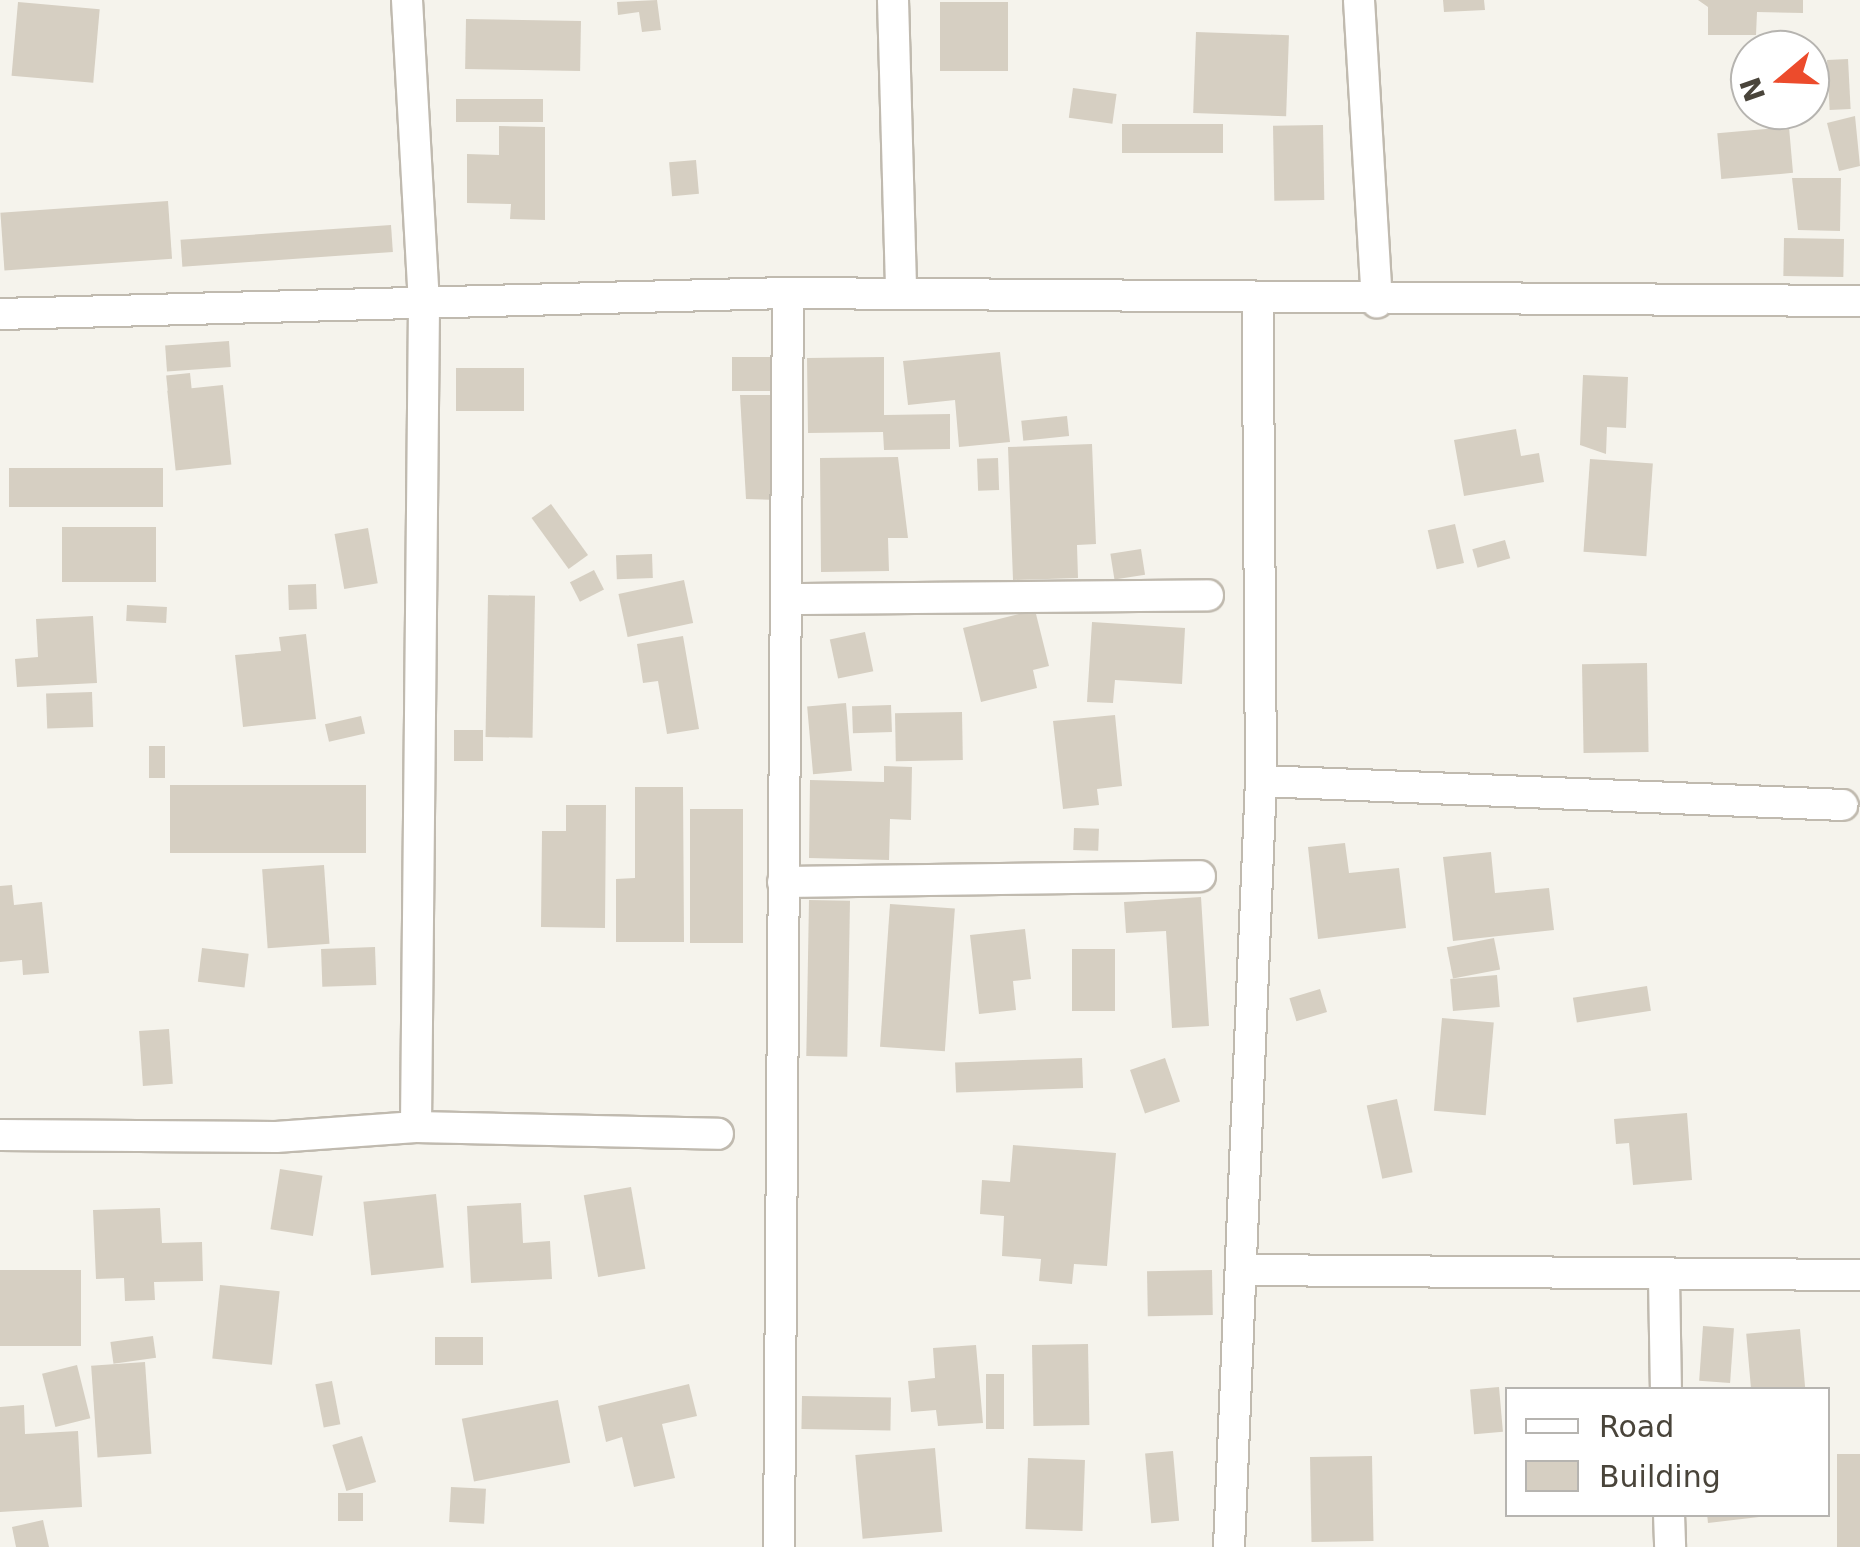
<!DOCTYPE html>
<style>
body{margin:0}
#map{position:relative;width:1860px;height:1547px;overflow:hidden;background:#f5f3ec;font-family:"DejaVu Sans",sans-serif}
div>[style]{position:absolute}
.building>*{inset:0;background:#d6cfc2;transform-origin:0 0}
.roads{filter:drop-shadow(2px 0 #c0baaf) drop-shadow(-2px 0 #c0baaf) drop-shadow(0 2px #c0baaf) drop-shadow(0 -2px #c0baaf)}
.minor>*{height:30px;margin:-15px;padding:0 15px;transform-origin:15px;border-radius:15px;background:#fff}
span{translate:-50% -50%;white-space:nowrap;text-align:center;line-height:1.15;-webkit-text-stroke:8px #fff;paint-order:stroke}
.legend{position:absolute;left:1505px;top:1387px;width:325px;height:130px;box-sizing:border-box;background:#fff;border:2px solid #b6b4b0;margin:0;padding:12px 18px;list-style:none;font-size:30px;color:#49443a}
.legend li{display:flex;align-items:center;gap:20px;height:50px}
.legend b{width:50px;border:2px solid #b6b4b0}
.north{position:absolute;left:1730px;top:30px;width:100px;height:100px;box-sizing:border-box;background:#fff;border:2px solid #b6b4b0;border-radius:50%;rotate:251deg;font-size:28px;font-weight:700;line-height:40px;text-align:center;color:#49443a}
.north::after{content:'';display:block;margin:auto;width:35px;height:45px;background:#ec4b2c;clip-path:polygon(50% 0,100% 100%,50% 72%,0 100%)}
</style>
<div id="map">
<div class="building">
<div style="clip-path:polygon(657px 0,661px 30px,642px 32px,639px 12px,618px 15px,617px 2px)"></div>
<div style="clip-path:polygon(1443px 0,1484px 0,1485px 10px,1444px 12px)"></div>
<div style="clip-path:polygon(1698px 0,1803px 0,1803px 13px,1757px 12px,1756px 35px,1708px 35px,1708px 7px)"></div>
<div style="left:18px;top:2px;width:82px;height:74px;rotate:5deg"></div>
<div style="left:1008px;top:2px;width:69px;height:68px;rotate:90deg"></div>
<div style="left:466px;top:19px;width:115px;height:50px;rotate:1deg"></div>
<div style="left:1196px;top:32px;width:93px;height:81px;rotate:2deg"></div>
<div style="left:1848px;top:59px;width:50px;height:21px;rotate:87deg"></div>
<div style="left:1073px;top:88px;width:44px;height:30px;rotate:8deg"></div>
<div style="left:456px;top:99px;width:87px;height:23px"></div>
<div style="clip-path:polygon(1855px 116px,1860px 166px,1839px 171px,1827px 123px)"></div>
<div style="left:1122px;top:124px;width:101px;height:29px"></div>
<div style="left:1323px;top:125px;width:75px;height:50px;rotate:89deg"></div>
<div style="clip-path:polygon(499px 126px,545px 127px,545px 220px,510px 219px,511px 204px,467px 203px,467px 154px,499px 155px)"></div>
<div style="left:1789px;top:127px;width:46px;height:72px;rotate:85deg"></div>
<div style="left:696px;top:160px;width:34px;height:27px;rotate:85deg"></div>
<div style="clip-path:polygon(1792px 178px,1841px 178px,1840px 231px,1798px 230px)"></div>
<div style="left:168px;top:201px;width:58px;height:168px;rotate:86deg"></div>
<div style="left:391px;top:225px;width:27px;height:211px;rotate:86deg"></div>
<div style="left:1784px;top:238px;width:60px;height:38px;rotate:1deg"></div>
<div style="left:229px;top:341px;width:26px;height:64px;rotate:86deg"></div>
<div style="clip-path:polygon(1000px 352px,1010px 442px,959px 447px,955px 400px,908px 405px,903px 361px)"></div>
<div style="left:732px;top:357px;width:39px;height:34px"></div>
<div style="clip-path:polygon(884px 357px,884px 415px,950px 414px,950px 449px,884px 450px,883px 432px,808px 433px,807px 358px)"></div>
<div style="left:524px;top:368px;width:43px;height:68px;rotate:90deg"></div>
<div style="left:190px;top:373px;width:20px;height:24px;rotate:84deg"></div>
<div style="clip-path:polygon(1583px 375px,1628px 377px,1626px 428px,1607px 427px,1606px 454px,1580px 445px)"></div>
<div style="left:223px;top:385px;width:80px;height:56px;rotate:84deg"></div>
<div style="clip-path:polygon(740px 395px,777px 395px,777px 500px,746px 499px)"></div>
<div style="left:1067px;top:416px;width:20px;height:46px;rotate:84deg"></div>
<div style="clip-path:polygon(1516px 429px,1521px 456px,1539px 453px,1544px 482px,1464px 496px,1454px 440px)"></div>
<div style="clip-path:polygon(1092px 444px,1096px 544px,1077px 545px,1078px 578px,1013px 580px,1008px 447px)"></div>
<div style="clip-path:polygon(898px 457px,908px 538px,888px 538px,889px 571px,821px 572px,820px 458px)"></div>
<div style="left:998px;top:458px;width:32px;height:21px;rotate:88deg"></div>
<div style="left:1590px;top:459px;width:63px;height:93px;rotate:4deg"></div>
<div style="left:163px;top:468px;width:39px;height:154px;rotate:90deg"></div>
<div style="left:551px;top:504px;width:63px;height:24px;rotate:54deg"></div>
<div style="left:1455px;top:524px;width:40px;height:28px;rotate:77deg"></div>
<div style="left:156px;top:527px;width:55px;height:94px;rotate:90deg"></div>
<div style="left:368px;top:528px;width:56px;height:34px;rotate:80deg"></div>
<div style="left:1505px;top:540px;width:19px;height:34px;rotate:74deg"></div>
<div style="left:1141px;top:549px;width:26px;height:31px;rotate:81deg"></div>
<div style="left:652px;top:554px;width:24px;height:36px;rotate:88deg"></div>
<div style="left:594px;top:570px;width:22px;height:27px;rotate:63deg"></div>
<div style="left:684px;top:580px;width:44px;height:67px;rotate:78deg"></div>
<div style="left:316px;top:584px;width:25px;height:28px;rotate:88deg"></div>
<div style="left:488px;top:595px;width:47px;height:142px;rotate:1deg"></div>
<div style="left:127px;top:605px;width:40px;height:16px;rotate:3deg"></div>
<div style="clip-path:polygon(1035px 610px,1049px 666px,1033px 670px,1037px 688px,981px 702px,963px 628px)"></div>
<div style="clip-path:polygon(93px 616px,97px 683px,17px 687px,15px 659px,38px 657px,36px 619px)"></div>
<div style="clip-path:polygon(1092px 622px,1185px 628px,1182px 684px,1115px 680px,1113px 703px,1087px 702px)"></div>
<div style="left:865px;top:632px;width:40px;height:36px;rotate:78deg"></div>
<div style="clip-path:polygon(306px 634px,316px 719px,243px 727px,235px 655px,281px 651px,279px 637px)"></div>
<div style="clip-path:polygon(683px 636px,699px 729px,667px 734px,658px 681px,643px 683px,637px 644px)"></div>
<div style="left:1647px;top:663px;width:89px;height:65px;rotate:89deg"></div>
<div style="left:92px;top:692px;width:35px;height:46px;rotate:88deg"></div>
<div style="left:846px;top:703px;width:68px;height:39px;rotate:85deg"></div>
<div style="left:891px;top:705px;width:27px;height:39px;rotate:88deg"></div>
<div style="left:962px;top:712px;width:48px;height:67px;rotate:89deg"></div>
<div style="clip-path:polygon(1115px 715px,1122px 786px,1097px 789px,1099px 805px,1063px 809px,1053px 721px)"></div>
<div style="left:361px;top:716px;width:18px;height:37px;rotate:77deg"></div>
<div style="left:454px;top:730px;width:29px;height:31px"></div>
<div style="left:149px;top:746px;width:16px;height:32px"></div>
<div style="clip-path:polygon(884px 766px,912px 767px,911px 820px,890px 819px,889px 860px,809px 858px,810px 780px,884px 782px)"></div>
<div style="left:170px;top:785px;width:196px;height:68px"></div>
<div style="clip-path:polygon(635px 787px,683px 787px,684px 942px,616px 942px,616px 879px,635px 878px)"></div>
<div style="clip-path:polygon(566px 805px,606px 805px,605px 928px,541px 927px,542px 831px,566px 831px)"></div>
<div style="left:690px;top:809px;width:53px;height:134px"></div>
<div style="left:1074px;top:828px;width:25px;height:22px;rotate:2deg"></div>
<div style="clip-path:polygon(1345px 843px,1349px 873px,1399px 868px,1406px 928px,1318px 939px,1308px 847px)"></div>
<div style="clip-path:polygon(1491px 852px,1495px 893px,1549px 888px,1554px 930px,1453px 941px,1443px 857px)"></div>
<div style="left:324px;top:865px;width:79px;height:62px;rotate:86deg"></div>
<div style="clip-path:polygon(12px 885px,14px 905px,42px 902px,49px 973px,23px 975px,22px 960px,0 962px,0 886px)"></div>
<div style="clip-path:polygon(1201px 897px,1209px 1026px,1172px 1028px,1166px 931px,1126px 933px,1124px 902px)"></div>
<div style="left:809px;top:900px;width:41px;height:156px;rotate:1deg"></div>
<div style="left:890px;top:904px;width:65px;height:143px;rotate:4deg"></div>
<div style="clip-path:polygon(1025px 929px,1031px 979px,1013px 981px,1016px 1010px,979px 1014px,970px 935px)"></div>
<div style="left:1494px;top:938px;width:32px;height:48px;rotate:79deg"></div>
<div style="left:375px;top:947px;width:38px;height:54px;rotate:88deg"></div>
<div style="left:202px;top:948px;width:47px;height:34px;rotate:7deg"></div>
<div style="left:1072px;top:949px;width:43px;height:62px"></div>
<div style="left:1497px;top:975px;width:32px;height:47px;rotate:85deg"></div>
<div style="left:1647px;top:986px;width:25px;height:75px;rotate:81deg"></div>
<div style="left:1320px;top:989px;width:24px;height:32px;rotate:73deg"></div>
<div style="left:1442px;top:1018px;width:52px;height:93px;rotate:5deg"></div>
<div style="left:169px;top:1029px;width:55px;height:30px;rotate:86deg"></div>
<div style="left:1082px;top:1058px;width:30px;height:127px;rotate:88deg"></div>
<div style="left:1165px;top:1058px;width:46px;height:37px;rotate:71deg"></div>
<div style="left:1397px;top:1099px;width:75px;height:31px;rotate:78deg"></div>
<div style="clip-path:polygon(1687px 1113px,1692px 1180px,1633px 1185px,1629px 1143px,1616px 1144px,1614px 1119px)"></div>
<div style="clip-path:polygon(1013px 1145px,1116px 1153px,1107px 1266px,1074px 1264px,1072px 1284px,1039px 1281px,1041px 1259px,1002px 1256px,1004px 1216px,980px 1214px,982px 1180px,1010px 1182px)"></div>
<div style="left:280px;top:1169px;width:43px;height:61px;rotate:9deg"></div>
<div style="left:631px;top:1187px;width:83px;height:48px;rotate:80deg"></div>
<div style="left:436px;top:1194px;width:74px;height:73px;rotate:84deg"></div>
<div style="clip-path:polygon(521px 1203px,523px 1243px,550px 1241px,552px 1279px,471px 1283px,467px 1206px)"></div>
<div style="clip-path:polygon(160px 1208px,162px 1243px,202px 1242px,203px 1281px,154px 1282px,155px 1300px,125px 1301px,124px 1278px,96px 1279px,93px 1210px)"></div>
<div style="left:0;top:1270px;width:81px;height:76px"></div>
<div style="left:1212px;top:1270px;width:45px;height:65px;rotate:89deg"></div>
<div style="left:220px;top:1285px;width:60px;height:74px;rotate:6deg"></div>
<div style="left:1703px;top:1326px;width:31px;height:55px;rotate:4deg"></div>
<div style="left:1800px;top:1329px;width:61px;height:54px;rotate:85deg"></div>
<div style="left:153px;top:1336px;width:22px;height:43px;rotate:82deg"></div>
<div style="left:435px;top:1337px;width:48px;height:28px"></div>
<div style="left:1088px;top:1344px;width:81px;height:56px;rotate:89deg"></div>
<div style="clip-path:polygon(976px 1345px,983px 1423px,938px 1426px,936px 1410px,911px 1412px,908px 1381px,935px 1378px,933px 1348px)"></div>
<div style="left:145px;top:1362px;width:92px;height:54px;rotate:86deg"></div>
<div style="left:77px;top:1365px;width:55px;height:36px;rotate:76deg"></div>
<div style="left:986px;top:1374px;width:18px;height:55px"></div>
<div style="left:332px;top:1381px;width:44px;height:17px;rotate:79deg"></div>
<div style="clip-path:polygon(689px 1384px,697px 1416px,662px 1424px,675px 1478px,634px 1487px,622px 1437px,606px 1442px,598px 1406px)"></div>
<div style="left:1499px;top:1387px;width:45px;height:29px;rotate:85deg"></div>
<div style="left:802px;top:1396px;width:89px;height:33px;rotate:1deg"></div>
<div style="left:558px;top:1400px;width:64px;height:98px;rotate:79deg"></div>
<div style="clip-path:polygon(24px 1405px,25px 1434px,78px 1431px,82px 1507px,0 1512px,0 1407px)"></div>
<div style="left:362px;top:1436px;width:48px;height:31px;rotate:73deg"></div>
<div style="left:935px;top:1448px;width:84px;height:80px;rotate:85deg"></div>
<div style="left:1173px;top:1451px;width:70px;height:28px;rotate:85deg"></div>
<div style="left:1837px;top:1454px;width:23px;height:93px"></div>
<div style="left:1372px;top:1456px;width:85px;height:62px;rotate:89deg"></div>
<div style="left:1028px;top:1458px;width:57px;height:71px;rotate:2deg"></div>
<div style="left:451px;top:1487px;width:35px;height:35px;rotate:3deg"></div>
<div style="left:338px;top:1493px;width:25px;height:28px"></div>
<div style="clip-path:polygon(1707px 1514px,1759px 1514px,1759px 1517px,1708px 1523px)"></div>
<div style="clip-path:polygon(43px 1520px,49px 1547px,16px 1547px,12px 1527px)"></div>
</div>
<div class="roads">
<div class="minor">
<div style="left:407px;top:0;width:306px;rotate:86.8deg"></div>
<div style="left:424px;top:306px;width:821px;rotate:90.56deg"></div>
<div style="left:893px;top:0;width:293px;rotate:88.4deg"></div>
<div style="left:1359px;top:0;width:303px;rotate:86.6deg"></div>
<div style="left:0;top:314px;width:788px;rotate:-1.53deg"></div>
<div style="left:788px;top:293px;width:1072px;rotate:0.43deg"></div>
<div style="left:789px;top:599px;width:419px;rotate:-0.5deg"></div>
<div style="left:1261px;top:781px;width:582px;rotate:2.36deg"></div>
<div style="left:783px;top:882px;width:417px;rotate:-0.8deg"></div>
<div style="left:0;top:1135px;width:276px;rotate:0.4deg"></div>
<div style="left:276px;top:1137px;width:140px;rotate:-4.1deg"></div>
<div style="left:416px;top:1127px;width:302px;rotate:1.3deg"></div>
<div style="left:1247px;top:1270px;width:613px;rotate:0.47deg"></div>
<div style="left:1664px;top:1278px;width:112px;rotate:89deg"></div>
<div style="left:1669px;top:1514px;width:33px;rotate:88deg"></div>
<div style="left:779px;top:1547px;width:1254px;rotate:-89.59deg"></div>
<div style="left:1229px;top:1547px;width:767px;rotate:-87.61deg"></div>
<div style="left:1261px;top:781px;width:483px;rotate:-90.4deg"></div>
</div>
</div>
<ul class="legend">
<li><b style="height:12px;background:#fff"></b>Road</li>
<li><b style="height:28px;background:#d6cfc2"></b>Building</li>
</ul>
<div class="north">N</div>
</div>
